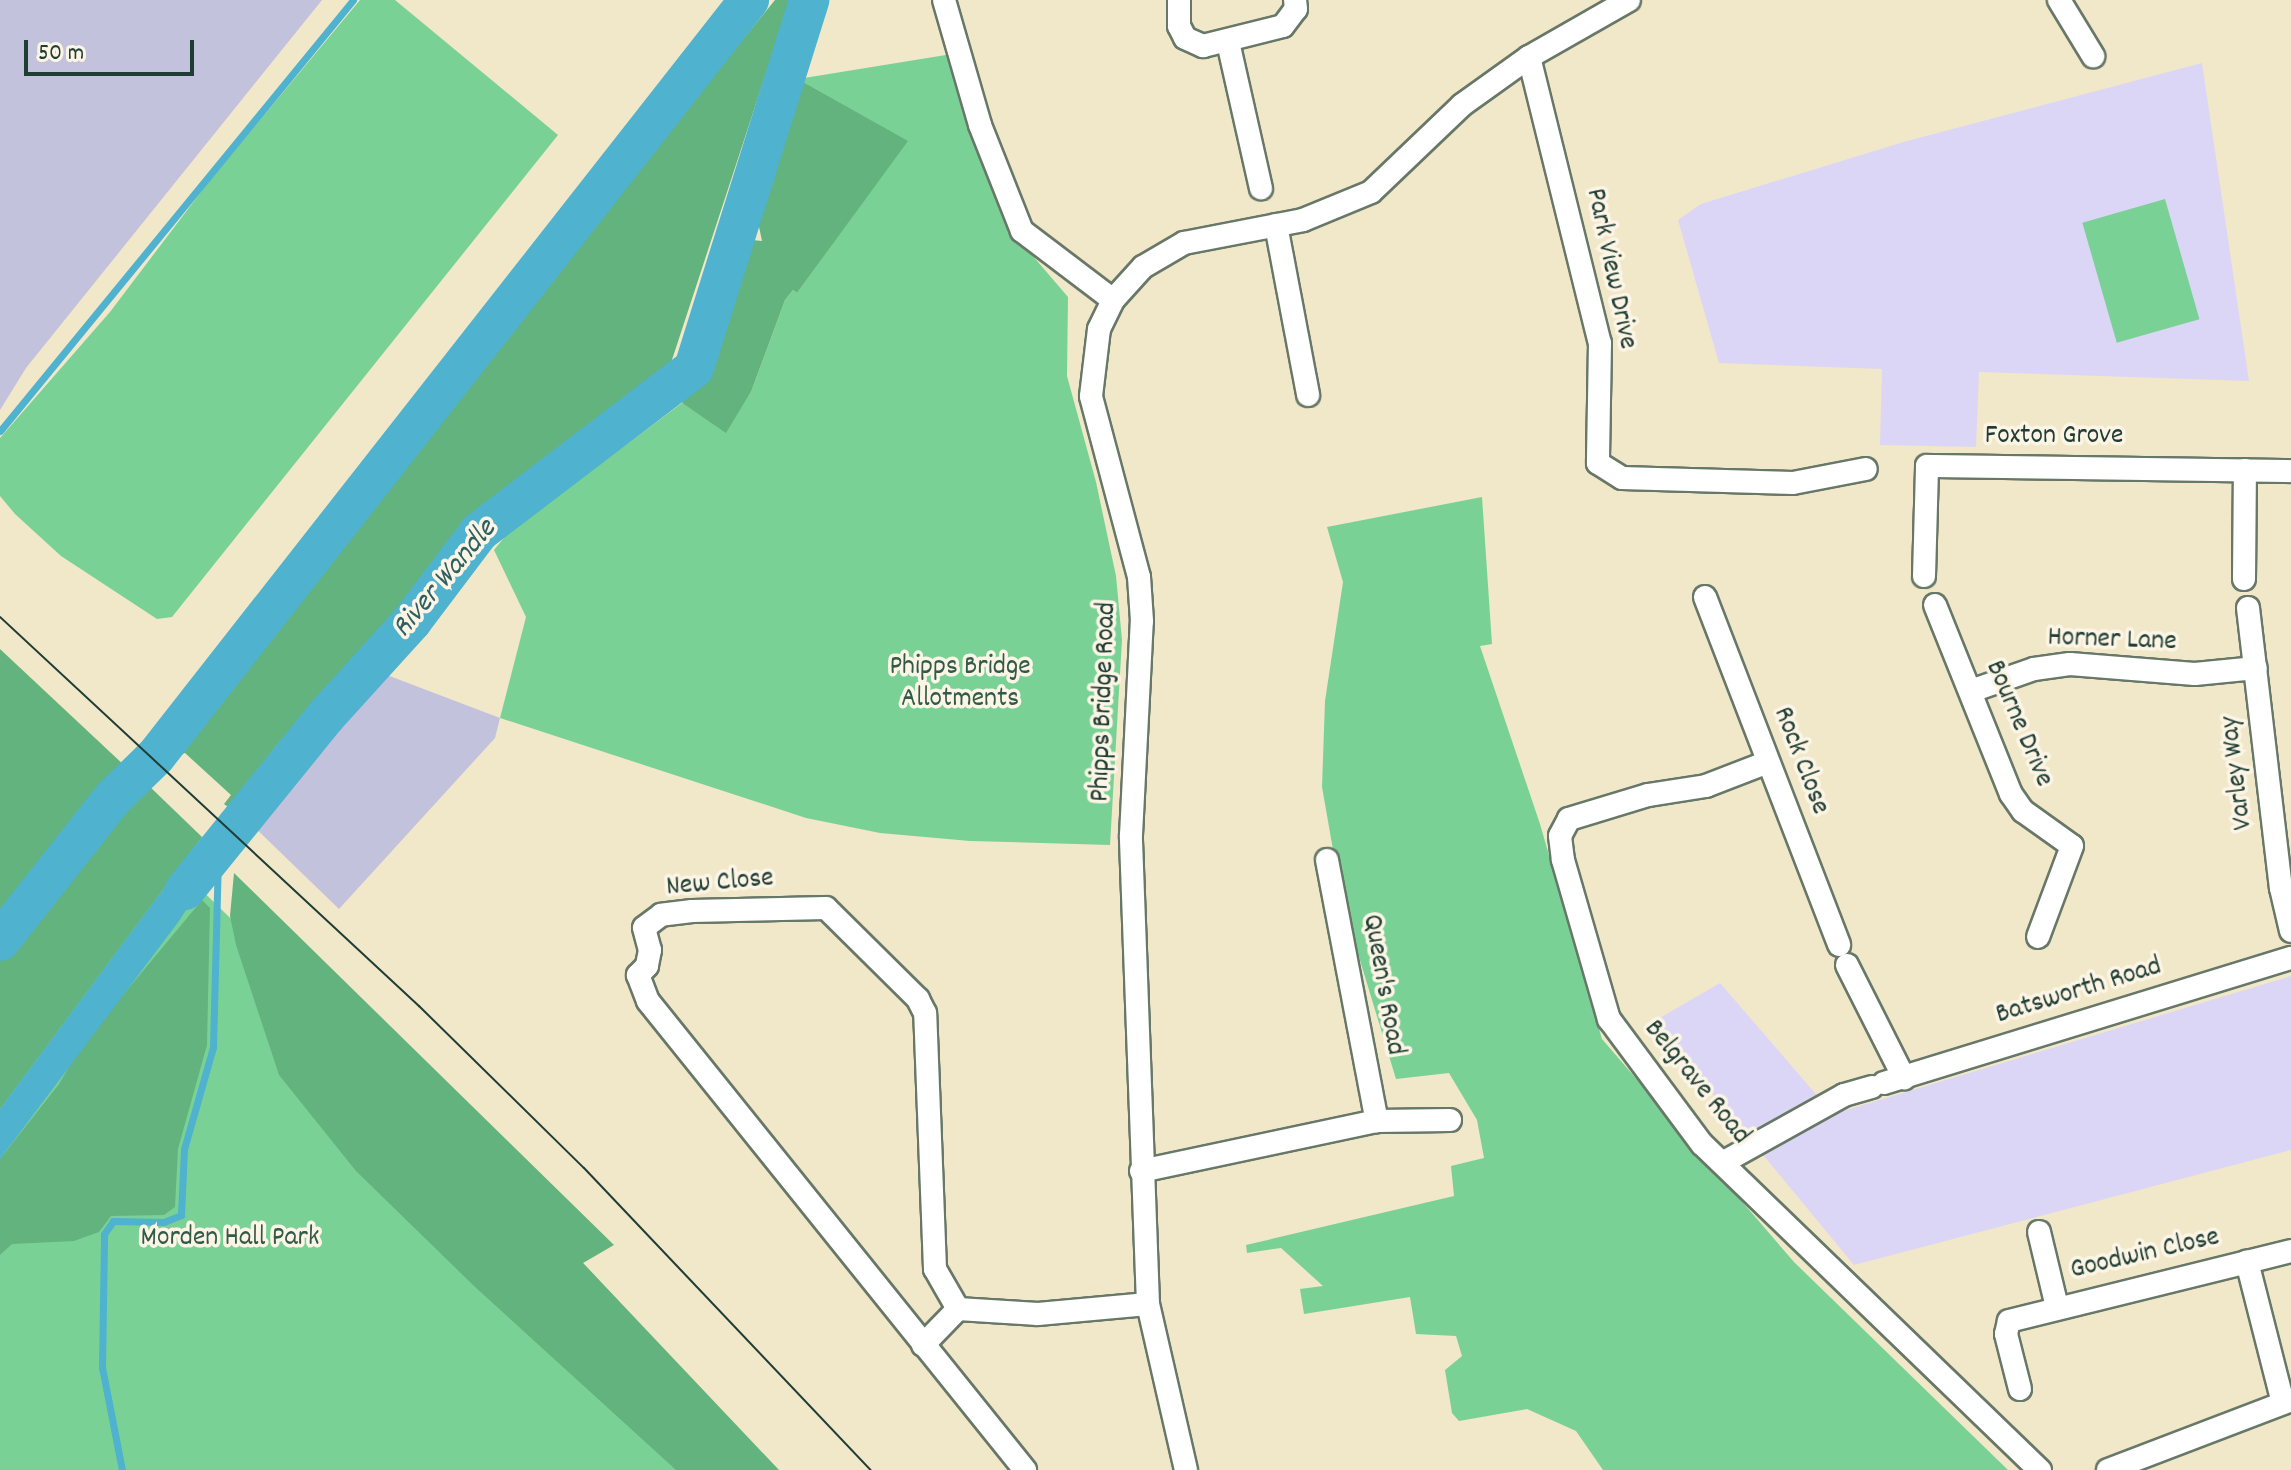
<!DOCTYPE html>
<style>
body{margin:0}
#map{position:relative;width:2291px;height:1470px;overflow:hidden;background:#f1e7c9;font-family:Dekko,sans-serif}
div>[style]{position:absolute}
.built>*{inset:0;background:#dcd6f6}
.industrial>*{inset:0;background:#c2c2dc}
.green>*{inset:0;background:#7ad196;transform-origin:0 0}
.forest>*{inset:0;background:#63b37f}
.water>*{inset:0;background:#4fb2ce}
.stream>*{height:7px;margin:-3.5px;padding:0 3.5px;transform-origin:3.5px;border-radius:3.5px;background:#4fb2ce}
.river>*{height:40px;margin:-20px;padding:0 20px;transform-origin:20px;border-radius:20px;background:#4fb2ce}
.roads{filter:drop-shadow(2px 0 #687868) drop-shadow(-2px 0 #687868) drop-shadow(0 2px #687868) drop-shadow(0 -2px #687868)}
.street>*{height:22px;margin:-11px;padding:0 11px;transform-origin:11px;border-radius:11px;background:#fff}
.tram>*{height:2px;margin:-1px;padding:0 1px;transform-origin:1px;border-radius:1px;background:#1f3d34}
span{translate:-50% -50%;white-space:nowrap;text-align:center;line-height:1.15;-webkit-text-stroke:7px #fcf5e5;paint-order:stroke}
.street-label{font-size:28px;color:#1f3d34}
.park-label{font-size:28px;color:#315b48}
.water-label{font-size:30px;color:#2d6062;font-style:italic}
.scale{position:absolute;left:24px;top:40px;width:170px;height:36px;box-sizing:border-box;border:4px solid #1f3d34;border-top:0;padding-left:10px;font-size:24px;line-height:28px;white-space:nowrap;color:#1f3d34;-webkit-text-stroke:6px #fcf5e5;paint-order:stroke}
</style>
<div id="map">
<div class="built">
<div style="clip-path:polygon(2202px 63px,2249px 381px,1979px 372px,1976px 447px,1880px 445px,1882px 369px,1719px 363px,1678px 220px,1701px 204px,1907px 141px)"></div>
<div style="clip-path:polygon(2291px 976px,2291px 1150px,1854px 1265px,1653px 1022px,1720px 983px,1833px 1114px)"></div>
</div>
<div class="industrial">
<div style="clip-path:polygon(0 0,322px 0,26px 368px,0 410px)"></div>
<div style="clip-path:polygon(379px 672px,500px 718px,495px 738px,339px 909px,249px 822px)"></div>
</div>
<div class="green">
<div style="clip-path:polygon(360px 0,395px 0,558px 135px,172px 617px,157px 619px,61px 556px,15px 514px,0 496px,0 438px,110px 312px,210px 180px)"></div>
<div style="clip-path:polygon(952px 54px,1014px 234px,1068px 297px,1067px 376px,1096px 482px,1116px 576px,1122px 640px,1110px 845px,970px 841px,880px 833px,806px 818px,500px 718px,526px 617px,494px 550px,507px 534px,682px 403px,726px 432px,751px 392px,785px 300px,793px 290px,797px 293px,907px 141px,798px 79px)"></div>
<div style="left:2165px;top:199px;width:125px;height:86px;rotate:74deg"></div>
<div style="clip-path:polygon(1482px 497px,1492px 644px,1480px 646px,1540px 824px,1602px 1039px,1794px 1262px,2008px 1470px,1603px 1470px,1576px 1431px,1527px 1409px,1459px 1421px,1452px 1413px,1445px 1370px,1462px 1356px,1456px 1336px,1416px 1334px,1410px 1297px,1304px 1314px,1300px 1289px,1323px 1286px,1281px 1248px,1247px 1253px,1246px 1245px,1454px 1196px,1451px 1166px,1484px 1158px,1477px 1120px,1449px 1073px,1396px 1079px,1342px 901px,1322px 787px,1325px 701px,1343px 582px,1327px 527px)"></div>
<div style="clip-path:polygon(0 693px,583px 1263px,776px 1470px,0 1470px)"></div>
</div>
<div class="forest">
<div style="clip-path:polygon(775px 0,790px 0,668px 372px,483px 518px,277px 745px,228px 807px,224px 804px,231px 795px,185px 753px,174px 757px,567px 254px)"></div>
<div style="clip-path:polygon(798px 79px,908px 141px,797px 293px,793px 290px,785px 300px,751px 392px,726px 433px,682px 403px,727px 318px,752px 240px,762px 241px,758px 222px)"></div>
<div style="clip-path:polygon(0 649px,126px 767px,0 911px)"></div>
<div style="clip-path:polygon(147px 784px,202px 837px,0 1109px,0 960px)"></div>
<div style="clip-path:polygon(234px 873px,614px 1245px,583px 1263px,779px 1470px,676px 1470px,474px 1286px,356px 1171px,279px 1075px,236px 945px,230px 916px)"></div>
<div style="clip-path:polygon(202px 900px,210px 908px,207px 1045px,178px 1149px,175px 1207px,164px 1215px,111px 1216px,99px 1232px,74px 1241px,12px 1244px,0 1255px,0 1159px,59px 1084px,83px 1043px)"></div>
</div>
<div class="water">
<div style="clip-path:polygon(202px 837px,224px 851px,179px 921px,0 1159px,0 1109px)"></div>
</div>
<div class="stream">
<div style="left:0;top:431px;width:557px;rotate:-50.68deg"></div>
<div style="left:122px;top:1470px;width:105px;rotate:-101deg"></div>
<div style="left:102px;top:1367px;width:133px;rotate:-89.1deg"></div>
<div style="left:104px;top:1234px;width:16px;rotate:-55deg"></div>
<div style="left:113px;top:1221px;width:51px;rotate:1.1deg"></div>
<div style="left:164px;top:1222px;width:18px;rotate:-22deg"></div>
<div style="left:181px;top:1215px;width:66px;rotate:-87.4deg"></div>
<div style="left:184px;top:1149px;width:106px;rotate:-74.1deg"></div>
<div style="left:213px;top:1047px;width:193px;rotate:-88.5deg"></div>
</div>
<div class="river">
<div style="left:185px;top:890px;width:223px;rotate:-51deg"></div>
<div style="left:325px;top:717px;width:130px;rotate:-47.8deg"></div>
<div style="left:412px;top:621px;width:111px;rotate:-53deg"></div>
<div style="left:479px;top:532px;width:270px;rotate:-37.3deg"></div>
<div style="left:694px;top:368px;width:386px;rotate:-72.6deg"></div>
<div style="left:0;top:941px;width:182px;rotate:-51.7deg"></div>
<div style="left:113px;top:798px;width:60px;rotate:-44.3deg"></div>
<div style="left:156px;top:756px;width:961px;rotate:-51.89deg"></div>
</div>
<div class="roads">
<div class="street">
<div style="left:944px;top:0;width:130px;rotate:73.9deg"></div>
<div style="left:980px;top:125px;width:114px;rotate:68.4deg"></div>
<div style="left:1022px;top:231px;width:114px;rotate:37.2deg"></div>
<div style="left:1179px;top:0;width:26px;rotate:90deg"></div>
<div style="left:1179px;top:26px;width:13px;rotate:63deg"></div>
<div style="left:1185px;top:38px;width:20px;rotate:24deg"></div>
<div style="left:1203px;top:46px;width:82px;rotate:-14deg"></div>
<div style="left:1283px;top:26px;width:21px;rotate:-53deg"></div>
<div style="left:1296px;top:9px;width:9px;rotate:-96deg"></div>
<div style="left:2059px;top:0;width:66px;rotate:58.7deg"></div>
<div style="left:1228px;top:42px;width:150px;rotate:77.3deg"></div>
<div style="left:1529px;top:57px;width:295px;rotate:76.1deg"></div>
<div style="left:1600px;top:343px;width:120px;rotate:91deg"></div>
<div style="left:1598px;top:463px;width:28px;rotate:32deg"></div>
<div style="left:1622px;top:478px;width:171px;rotate:1.7deg"></div>
<div style="left:1793px;top:483px;width:74px;rotate:-10.9deg"></div>
<div style="left:1276px;top:225px;width:173px;rotate:79.3deg"></div>
<div style="left:1924px;top:576px;width:110px;rotate:-88.4deg"></div>
<div style="left:1927px;top:466px;width:364px;rotate:0.8deg"></div>
<div style="left:2244px;top:579px;width:109px;rotate:-89.5deg"></div>
<div style="left:1705px;top:597px;width:373px;rotate:68.9deg"></div>
<div style="left:1935px;top:605px;width:204px;rotate:68.1deg"></div>
<div style="left:2011px;top:794px;width:21px;rotate:55deg"></div>
<div style="left:2023px;top:811px;width:60px;rotate:35.5deg"></div>
<div style="left:2072px;top:846px;width:97px;rotate:110.5deg"></div>
<div style="left:2248px;top:608px;width:282px;rotate:83.3deg"></div>
<div style="left:2281px;top:888px;width:44px;rotate:76.9deg"></div>
<div style="left:1971px;top:691px;width:67px;rotate:-19.2deg"></div>
<div style="left:2034px;top:669px;width:36px;rotate:-8deg"></div>
<div style="left:2070px;top:664px;width:125px;rotate:4.6deg"></div>
<div style="left:2195px;top:674px;width:61px;rotate:-5.6deg"></div>
<div style="left:1768px;top:762px;width:66px;rotate:158.8deg"></div>
<div style="left:1706px;top:786px;width:59px;rotate:171.2deg"></div>
<div style="left:1648px;top:795px;width:83px;rotate:163.1deg"></div>
<div style="left:1569px;top:819px;width:19px;rotate:118deg"></div>
<div style="left:1560px;top:836px;width:24px;rotate:83deg"></div>
<div style="left:1563px;top:860px;width:166px;rotate:73.9deg"></div>
<div style="left:1609px;top:1019px;width:156px;rotate:53.4deg"></div>
<div style="left:1702px;top:1144px;width:470px;rotate:44deg"></div>
<div style="left:1327px;top:860px;width:266px;rotate:79.2deg"></div>
<div style="left:1847px;top:965px;width:127px;rotate:63.2deg"></div>
<div style="left:1884px;top:1083px;width:426px;rotate:-17.1deg"></div>
<div style="left:1722px;top:1163px;width:140px;rotate:-29.1deg"></div>
<div style="left:1844px;top:1095px;width:29px;rotate:-16deg"></div>
<div style="left:1141px;top:1171px;width:241px;rotate:-12deg"></div>
<div style="left:1377px;top:1121px;width:73px;rotate:-0.8deg"></div>
<div style="left:2039px;top:1232px;width:77px;rotate:76.5deg"></div>
<div style="left:958px;top:1309px;width:46px;rotate:-119.9deg"></div>
<div style="left:935px;top:1269px;width:256px;rotate:-92.2deg"></div>
<div style="left:925px;top:1013px;width:16px;rotate:-117deg"></div>
<div style="left:918px;top:999px;width:129px;rotate:-135.3deg"></div>
<div style="left:826px;top:908px;width:134px;rotate:178.7deg"></div>
<div style="left:692px;top:911px;width:31px;rotate:173deg"></div>
<div style="left:661px;top:915px;width:21px;rotate:143deg"></div>
<div style="left:644px;top:928px;width:23px;rotate:75deg"></div>
<div style="left:650px;top:950px;width:16px;rotate:101deg"></div>
<div style="left:647px;top:966px;width:13px;rotate:135deg"></div>
<div style="left:638px;top:975px;width:28px;rotate:69deg"></div>
<div style="left:648px;top:1001px;width:602px;rotate:51.21deg"></div>
<div style="left:923px;top:1345px;width:50px;rotate:-45.8deg"></div>
<div style="left:958px;top:1309px;width:80px;rotate:3.6deg"></div>
<div style="left:1038px;top:1314px;width:110px;rotate:-5.2deg"></div>
<div style="left:2020px;top:1389px;width:57px;rotate:-104.3deg"></div>
<div style="left:2006px;top:1334px;width:13px;rotate:-77deg"></div>
<div style="left:2009px;top:1321px;width:245px;rotate:-13.9deg"></div>
<div style="left:2283px;top:1403px;width:146px;rotate:-104.3deg"></div>
<div style="left:2247px;top:1262px;width:45px;rotate:-14deg"></div>
<div style="left:1186px;top:1470px;width:170px;rotate:-102.9deg"></div>
<div style="left:1148px;top:1304px;width:469px;rotate:-92.1deg"></div>
<div style="left:1131px;top:835px;width:214px;rotate:-87.1deg"></div>
<div style="left:1142px;top:621px;width:44px;rotate:-93.9deg"></div>
<div style="left:1139px;top:577px;width:187px;rotate:-104.9deg"></div>
<div style="left:1091px;top:396px;width:67px;rotate:-83.2deg"></div>
<div style="left:1099px;top:329px;width:32px;rotate:-64deg"></div>
<div style="left:1113px;top:300px;width:45px;rotate:-47.7deg"></div>
<div style="left:1143px;top:267px;width:48px;rotate:-30.3deg"></div>
<div style="left:1184px;top:243px;width:121px;rotate:-10.9deg"></div>
<div style="left:1303px;top:220px;width:74px;rotate:-22.4deg"></div>
<div style="left:1371px;top:192px;width:126px;rotate:-43.7deg"></div>
<div style="left:1462px;top:105px;width:82px;rotate:-35.6deg"></div>
<div style="left:1529px;top:57px;width:115px;rotate:-29.7deg"></div>
<div style="left:2108px;top:1470px;width:196px;rotate:-20.9deg"></div>
</div>
</div>
<div class="tram">
<div style="left:0;top:617px;width:572px;rotate:42.87deg"></div>
<div style="left:419px;top:1006px;width:231px;rotate:44.5deg"></div>
<div style="left:584px;top:1168px;width:417px;rotate:46.5deg"></div>
</div>
<div class="street-label">
<span style="left:1610px;top:269px;rotate:78deg">Park View Drive</span>
<span style="left:2054px;top:437px">Foxton Grove</span>
<span style="left:2112px;top:641px;rotate:2deg">Horner Lane</span>
<span style="left:1105px;top:702px;rotate:-88deg">Phipps Bridge Road</span>
<span style="left:2018px;top:724px;rotate:67deg">Bourne Drive</span>
<span style="left:1800px;top:761px;rotate:69deg">Rock Close</span>
<span style="left:2238px;top:773px;rotate:-97deg">Varley Way</span>
<span style="left:720px;top:884px;rotate:-5deg">New Close</span>
<span style="left:1382px;top:985px;rotate:80deg">Queen's Road</span>
<span style="left:2079px;top:992px;rotate:-17deg">Batsworth Road</span>
<span style="left:1696px;top:1083px;rotate:51deg">Belgrave Road</span>
<span style="left:2145px;top:1255px;rotate:-13deg">Goodwin Close</span>
</div>
<div class="park-label">
<span style="left:960px;top:684px">Phipps Bridge<br>Allotments</span>
<span style="left:230px;top:1239px">Morden Hall Park</span>
</div>
<div class="water-label">
<span style="left:446px;top:580px;rotate:-50deg">River Wandle</span>
</div>
<div class="scale">50 m</div>
</div>
